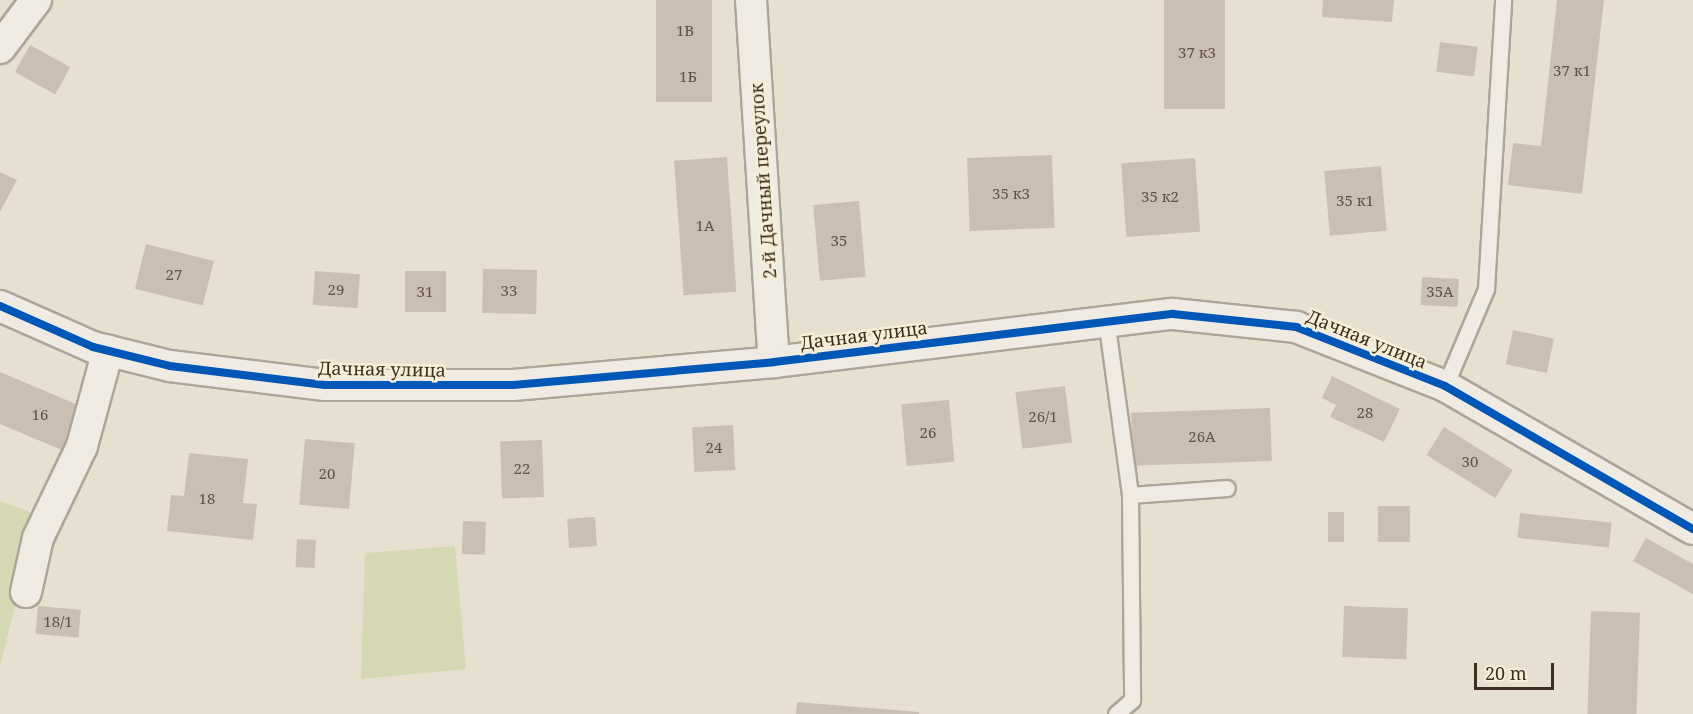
<!DOCTYPE html>
<meta charset="utf-8">
<style>
body{margin:0}
#map{position:relative;width:1693px;height:714px;overflow:hidden;background:#e7e0d1;font-family:"Noto Serif",serif}
div>[style]{position:absolute}
.green>*{inset:0;background:#d6d7b3}
.building>*{inset:0;background:#cbbfb2;transform-origin:0 0}
.roads{filter:drop-shadow(2px 0 #ada599) drop-shadow(-2px 0 #ada599) drop-shadow(0 2px #ada599) drop-shadow(0 -2px #ada599)}
.service>*{height:15px;margin:-7.5px;padding:0 7.5px;transform-origin:7.5px;border-radius:7.5px;background:#efebe3}
.minor>*{height:30px;margin:-15px;padding:0 15px;transform-origin:15px;border-radius:15px;background:#efebe3}
.cycleway>*{height:8px;margin:-4px;padding:0 4px;transform-origin:4px;border-radius:4px;background:#0057b8}
span{translate:-50% -50%;white-space:nowrap;text-align:center;line-height:1.15;-webkit-text-stroke:5px #f7eed8;paint-order:stroke}
.number-label{font-size:15px;color:#605244}
.number-label span{-webkit-text-stroke-width:0}
.street-label{font-size:18px;color:#3d2e20}
.scale{position:absolute;left:1474px;top:663px;width:80px;height:27px;box-sizing:border-box;border:3px solid #3d2e20;border-top:0;padding-left:8px;font-size:18px;line-height:21px;white-space:nowrap;color:#3d2e20;-webkit-text-stroke:4px #f7eed8;paint-order:stroke}
</style>
<div id="map">
<div class="green">
<div style="clip-path:polygon(0 501px,30px 512px,31px 540px,0 667px)"></div>
<div style="clip-path:polygon(455px 546px,466px 669px,361px 679px,365px 553px)"></div>
</div>
<div class="building">
<div style="left:656px;top:0;width:56px;height:102px"></div>
<div style="left:1164px;top:0;width:61px;height:109px"></div>
<div style="clip-path:polygon(1323px 0,1394px 0,1392px 22px,1322px 17px)"></div>
<div style="clip-path:polygon(1557px 0,1604px 0,1582px 194px,1508px 185px,1513px 143px,1541px 146px)"></div>
<div style="left:1440px;top:42px;width:38px;height:30px;rotate:7deg"></div>
<div style="left:30px;top:45px;width:46px;height:31px;rotate:29deg"></div>
<div style="left:1052px;top:155px;width:73px;height:85px;rotate:88deg"></div>
<div style="left:727px;top:157px;width:135px;height:53px;rotate:86deg"></div>
<div style="left:1195px;top:158px;width:74px;height:74px;rotate:86deg"></div>
<div style="left:1381px;top:166px;width:65px;height:57px;rotate:85deg"></div>
<div style="clip-path:polygon(0 172px,17px 180px,0 212px)"></div>
<div style="left:859px;top:201px;width:76px;height:46px;rotate:85deg"></div>
<div style="left:146px;top:244px;width:70px;height:46px;rotate:14deg"></div>
<div style="left:483px;top:269px;width:54px;height:44px;rotate:1deg"></div>
<div style="left:315px;top:271px;width:45px;height:34px;rotate:4deg"></div>
<div style="left:405px;top:271px;width:41px;height:41px"></div>
<div style="left:1422px;top:277px;width:37px;height:28px;rotate:3deg"></div>
<div style="left:1513px;top:330px;width:42px;height:35px;rotate:12deg"></div>
<div style="clip-path:polygon(0 372px,83px 407px,64px 451px,0 424px)"></div>
<div style="clip-path:polygon(1332px 376px,1400px 409px,1384px 442px,1330px 417px,1336px 405px,1322px 398px)"></div>
<div style="left:1065px;top:386px;width:57px;height:50px;rotate:83deg"></div>
<div style="left:949px;top:400px;width:62px;height:48px;rotate:85deg"></div>
<div style="left:1270px;top:408px;width:53px;height:139px;rotate:88deg"></div>
<div style="left:733px;top:425px;width:45px;height:41px;rotate:87deg"></div>
<div style="left:1444px;top:427px;width:81px;height:33px;rotate:32deg"></div>
<div style="left:305px;top:439px;width:50px;height:66px;rotate:5deg"></div>
<div style="left:542px;top:440px;width:57px;height:42px;rotate:88deg"></div>
<div style="clip-path:polygon(189px 453px,248px 459px,243px 503px,257px 504px,253px 540px,167px 531px,171px 495px,184px 496px)"></div>
<div style="left:1378px;top:506px;width:32px;height:36px"></div>
<div style="left:1328px;top:512px;width:16px;height:30px"></div>
<div style="left:1520px;top:513px;width:92px;height:25px;rotate:6deg"></div>
<div style="left:595px;top:517px;width:29px;height:28px;rotate:86deg"></div>
<div style="left:463px;top:521px;width:23px;height:33px;rotate:2deg"></div>
<div style="clip-path:polygon(1646px 538px,1693px 564px,1693px 594px,1633px 561px)"></div>
<div style="left:297px;top:539px;width:19px;height:28px;rotate:3deg"></div>
<div style="left:38px;top:606px;width:43px;height:28px;rotate:5deg"></div>
<div style="left:1344px;top:606px;width:64px;height:51px;rotate:2deg"></div>
<div style="left:1591px;top:611px;width:49px;height:103px;rotate:2deg"></div>
<div style="clip-path:polygon(797px 702px,919px 712px,919px 714px,796px 714px)"></div>
</div>
<div class="roads">
<div class="service">
<div style="left:1106px;top:319px;width:178px;rotate:82.2deg"></div>
<div style="left:1130px;top:495px;width:205px;rotate:89.4deg"></div>
<div style="left:1132px;top:700px;width:21px;rotate:139deg"></div>
<div style="left:1445px;top:386px;width:105px;rotate:-67.1deg"></div>
<div style="left:1486px;top:289px;width:289px;rotate:-86.6deg"></div>
<div style="left:1130px;top:495px;width:97px;rotate:-4.1deg"></div>
</div>
<div class="minor">
<div style="left:751px;top:0;width:363px;rotate:86.4deg"></div>
<div style="left:0;top:48px;width:60px;rotate:-53.1deg"></div>
<div style="left:0;top:306px;width:102px;rotate:23.8deg"></div>
<div style="left:93px;top:347px;width:79px;rotate:13.9deg"></div>
<div style="left:170px;top:366px;width:156px;rotate:7deg"></div>
<div style="left:325px;top:385px;width:188px"></div>
<div style="left:513px;top:385px;width:262px;rotate:-5deg"></div>
<div style="left:774px;top:362px;width:402px;rotate:-6.9deg"></div>
<div style="left:1173px;top:314px;width:124px;rotate:6deg"></div>
<div style="left:1296px;top:327px;width:160px;rotate:21.6deg"></div>
<div style="left:1445px;top:386px;width:286px;rotate:30deg"></div>
<div style="left:26px;top:592px;width:55px;rotate:-77.5deg"></div>
<div style="left:38px;top:538px;width:102px;rotate:-64.4deg"></div>
<div style="left:82px;top:446px;width:99px;rotate:-74.8deg"></div>
</div>
</div>
<div class="cycleway">
<div style="left:0;top:306px;width:102px;rotate:23.8deg"></div>
<div style="left:93px;top:347px;width:79px;rotate:13.9deg"></div>
<div style="left:170px;top:366px;width:156px;rotate:7deg"></div>
<div style="left:325px;top:385px;width:188px"></div>
<div style="left:513px;top:385px;width:262px;rotate:-5deg"></div>
<div style="left:774px;top:362px;width:402px;rotate:-6.9deg"></div>
<div style="left:1173px;top:314px;width:124px;rotate:6deg"></div>
<div style="left:1296px;top:327px;width:160px;rotate:21.6deg"></div>
<div style="left:1445px;top:386px;width:286px;rotate:30deg"></div>
</div>
<div class="number-label">
<span style="left:685px;top:31px">1В</span>
<span style="left:1197px;top:53px">37 к3</span>
<span style="left:1572px;top:71px">37 к1</span>
<span style="left:688px;top:77px">1Б</span>
<span style="left:1011px;top:194px">35 к3</span>
<span style="left:1160px;top:197px">35 к2</span>
<span style="left:1355px;top:201px">35 к1</span>
<span style="left:705px;top:226px">1А</span>
<span style="left:839px;top:241px">35</span>
<span style="left:174px;top:275px">27</span>
<span style="left:336px;top:290px">29</span>
<span style="left:509px;top:291px">33</span>
<span style="left:425px;top:292px">31</span>
<span style="left:1440px;top:292px">35А</span>
<span style="left:1365px;top:413px">28</span>
<span style="left:40px;top:415px">16</span>
<span style="left:1043px;top:417px">26/1</span>
<span style="left:928px;top:433px">26</span>
<span style="left:1202px;top:437px">26А</span>
<span style="left:714px;top:448px">24</span>
<span style="left:1470px;top:462px">30</span>
<span style="left:522px;top:469px">22</span>
<span style="left:327px;top:474px">20</span>
<span style="left:207px;top:499px">18</span>
<span style="left:58px;top:622px">18/1</span>
</div>
<div class="street-label">
<span style="left:763px;top:181px;rotate:-94deg">2-й Дачный переулок</span>
<span style="left:864px;top:335px;rotate:-7deg">Дачная улица</span>
<span style="left:1367px;top:339px;rotate:22deg">Дачная улица</span>
<span style="left:382px;top:369px;rotate:1deg">Дачная улица</span>
</div>
<div class="scale">20 m</div>
</div>
